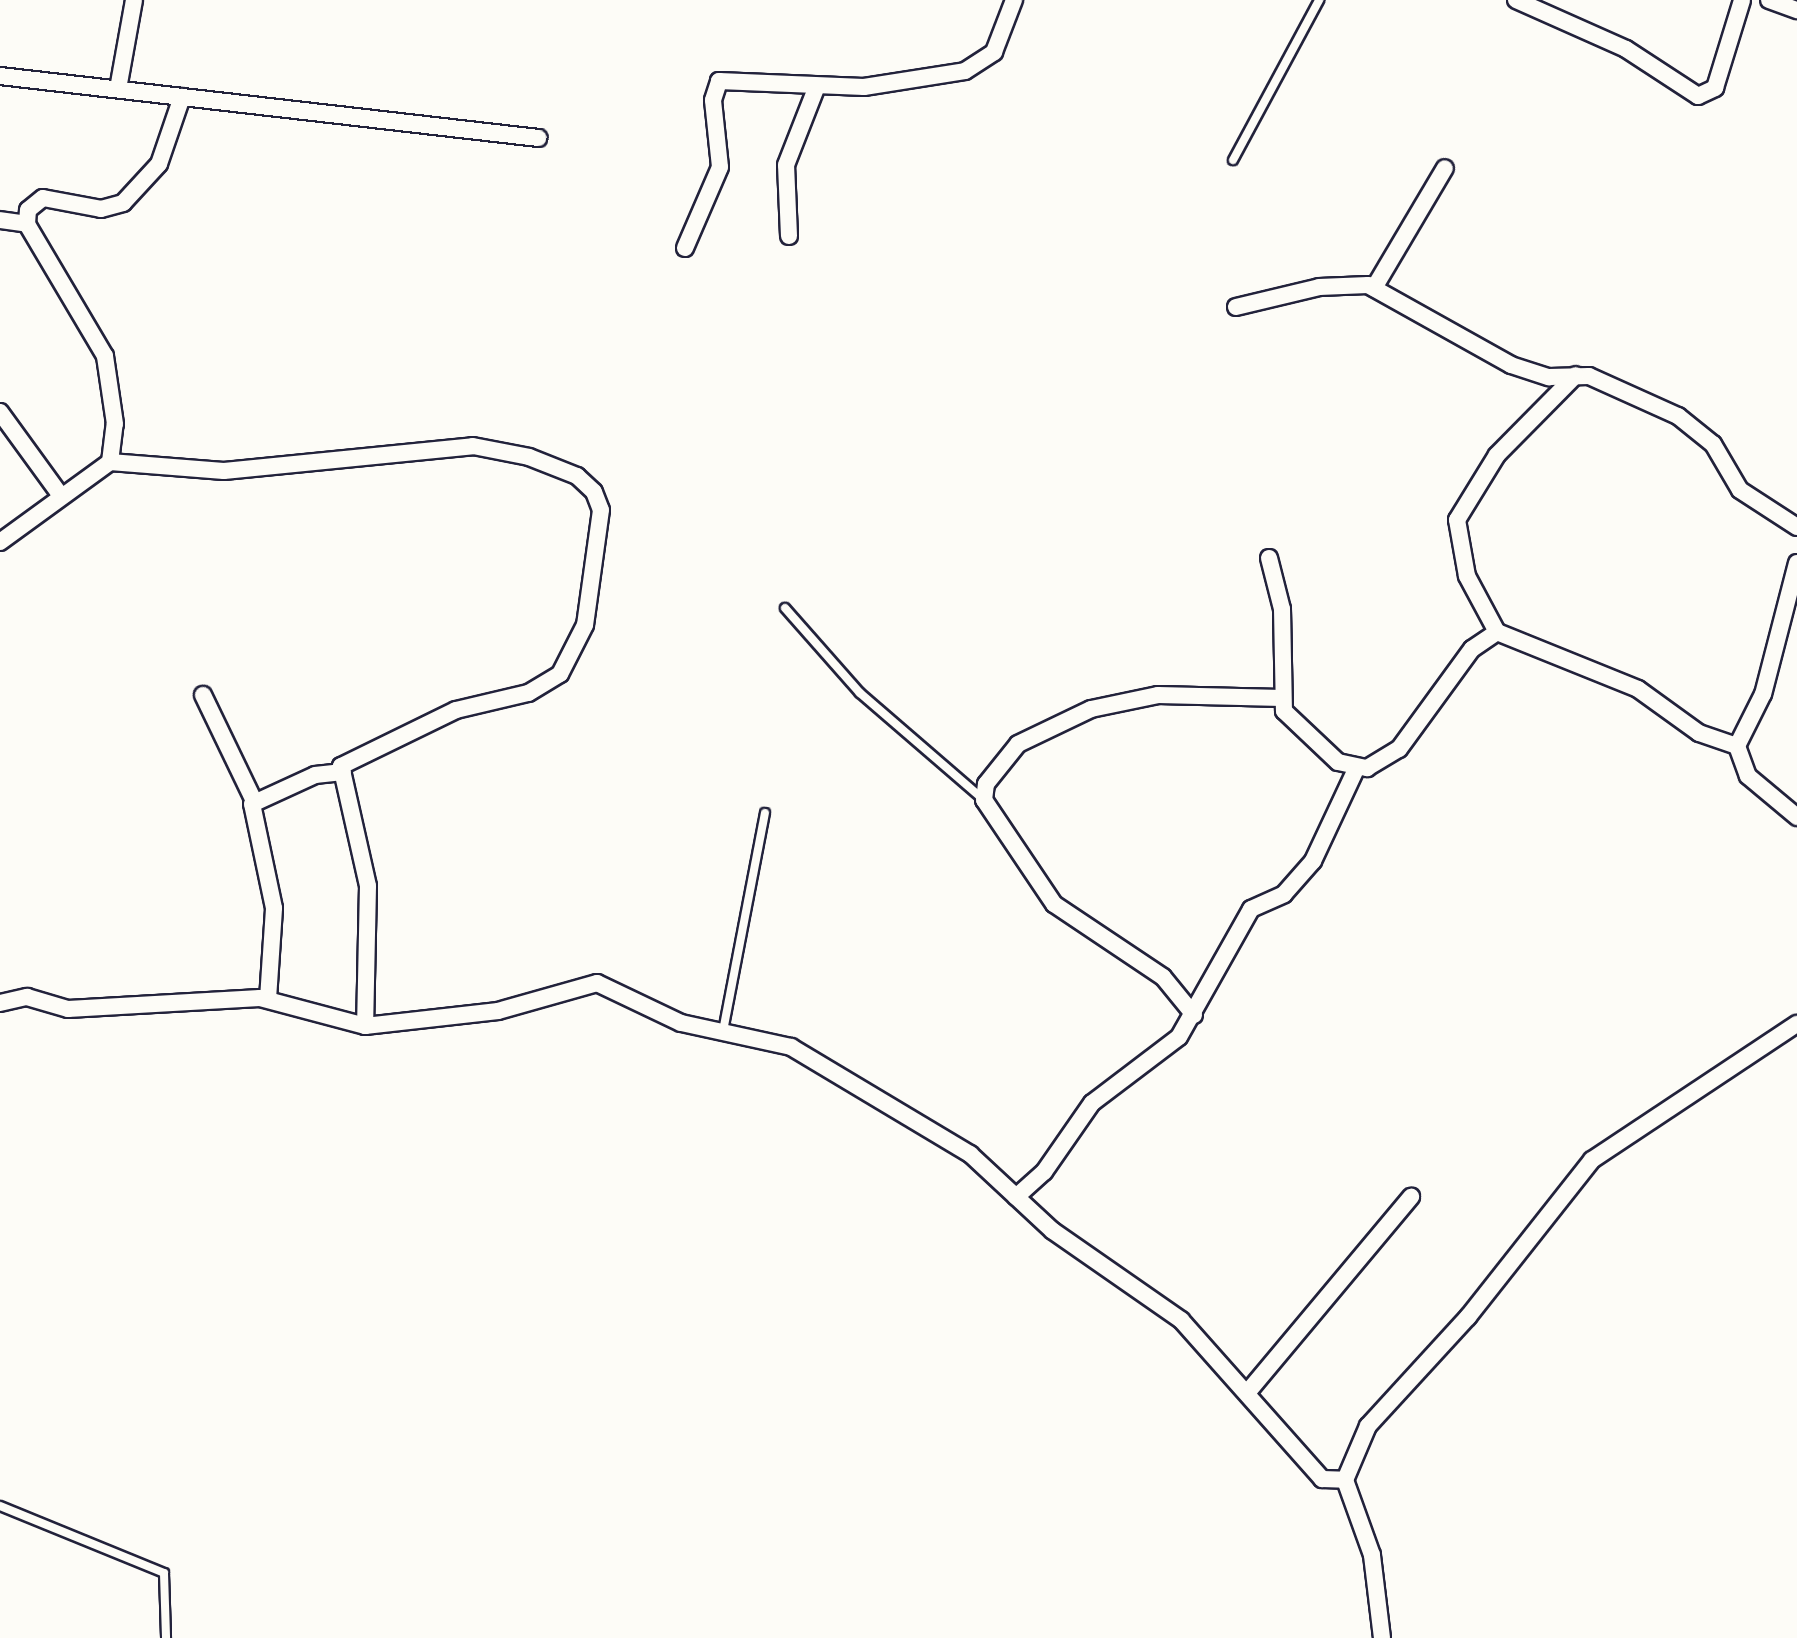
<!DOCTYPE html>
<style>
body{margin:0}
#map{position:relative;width:1797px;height:1638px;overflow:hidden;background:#fdfcf7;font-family:Itim,sans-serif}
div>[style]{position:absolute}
.roads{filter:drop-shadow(2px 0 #22223b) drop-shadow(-2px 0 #22223b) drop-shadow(0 2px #22223b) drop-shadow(0 -2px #22223b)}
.lane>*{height:8px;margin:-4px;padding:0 4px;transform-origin:4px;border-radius:4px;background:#fdfcf7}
.street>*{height:16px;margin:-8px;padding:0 8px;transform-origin:8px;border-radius:8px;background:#fdfcf7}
span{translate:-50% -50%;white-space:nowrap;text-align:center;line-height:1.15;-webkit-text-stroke:6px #fdfcf7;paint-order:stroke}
</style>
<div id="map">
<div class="roads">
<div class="lane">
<div style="left:1233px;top:160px;width:182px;rotate:-61.7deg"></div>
<div style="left:785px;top:608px;width:113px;rotate:48.6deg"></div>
<div style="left:860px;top:693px;width:164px;rotate:40.8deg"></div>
<div style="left:723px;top:1031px;width:222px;rotate:-79.1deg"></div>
<div style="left:0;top:1506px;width:177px;rotate:22.2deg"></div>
<div style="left:164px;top:1573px;width:65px;rotate:88.2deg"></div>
</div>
<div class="street">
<div style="left:1516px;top:0;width:120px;rotate:24deg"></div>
<div style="left:1626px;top:49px;width:86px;rotate:33.1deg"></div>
<div style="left:1698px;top:96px;width:19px;rotate:-25deg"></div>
<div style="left:1715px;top:88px;width:92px;rotate:-72.9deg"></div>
<div style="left:1769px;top:0;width:30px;rotate:20deg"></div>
<div style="left:0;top:76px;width:542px;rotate:6.57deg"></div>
<div style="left:118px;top:89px;width:90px;rotate:-79.8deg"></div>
<div style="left:0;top:220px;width:27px;rotate:8deg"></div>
<div style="left:789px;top:236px;width:71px;rotate:-92.4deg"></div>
<div style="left:786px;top:165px;width:85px;rotate:-68.6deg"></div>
<div style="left:685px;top:248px;width:88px;rotate:-66.6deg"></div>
<div style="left:720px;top:167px;width:67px;rotate:-96deg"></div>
<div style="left:713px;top:100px;width:20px;rotate:-72deg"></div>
<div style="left:719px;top:81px;width:145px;rotate:2.4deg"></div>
<div style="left:864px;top:87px;width:102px;rotate:-9deg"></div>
<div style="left:965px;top:71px;width:35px;rotate:-33deg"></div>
<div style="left:994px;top:52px;width:56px;rotate:-69deg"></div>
<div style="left:1374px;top:288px;width:139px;rotate:-59.4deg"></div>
<div style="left:1236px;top:307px;width:85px;rotate:-13.5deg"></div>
<div style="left:1319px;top:287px;width:49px;rotate:-2.3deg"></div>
<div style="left:1368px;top:285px;width:164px;rotate:29.2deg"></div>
<div style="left:1511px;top:365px;width:40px;rotate:18deg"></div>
<div style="left:1549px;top:377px;width:40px;rotate:-1.4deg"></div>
<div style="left:1589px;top:376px;width:98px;rotate:24.2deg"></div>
<div style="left:1678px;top:416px;width:45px;rotate:38.7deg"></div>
<div style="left:1713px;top:444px;width:53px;rotate:59.6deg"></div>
<div style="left:1740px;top:490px;width:68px;rotate:33deg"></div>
<div style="left:0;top:412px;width:104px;rotate:54deg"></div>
<div style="left:110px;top:462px;width:38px;rotate:-83deg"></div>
<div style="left:115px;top:424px;width:69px;rotate:-98.4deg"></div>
<div style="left:105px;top:356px;width:153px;rotate:-120.6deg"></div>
<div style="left:27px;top:224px;width:14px;rotate:-86deg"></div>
<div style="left:28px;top:210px;width:19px;rotate:-39deg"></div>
<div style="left:43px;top:198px;width:59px;rotate:10.7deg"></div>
<div style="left:101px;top:209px;width:23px;rotate:-15deg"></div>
<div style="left:123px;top:203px;width:53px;rotate:-47.3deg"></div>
<div style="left:159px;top:164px;width:71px;rotate:-71.1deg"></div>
<div style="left:0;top:542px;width:136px;rotate:-36deg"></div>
<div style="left:110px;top:462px;width:114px;rotate:4.5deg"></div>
<div style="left:224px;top:471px;width:250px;rotate:-5.7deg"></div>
<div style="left:473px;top:446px;width:57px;rotate:11.1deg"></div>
<div style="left:529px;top:457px;width:52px;rotate:21.6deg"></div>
<div style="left:577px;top:476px;width:23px;rotate:43deg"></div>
<div style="left:594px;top:492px;width:19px;rotate:69deg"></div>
<div style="left:601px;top:510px;width:116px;rotate:97.9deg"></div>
<div style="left:585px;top:625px;width:55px;rotate:117deg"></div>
<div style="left:560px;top:674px;width:37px;rotate:149deg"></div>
<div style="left:528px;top:693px;width:74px;rotate:166.7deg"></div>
<div style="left:456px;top:710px;width:128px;rotate:154deg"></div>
<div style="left:341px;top:766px;width:123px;rotate:77.3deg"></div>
<div style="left:368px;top:886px;width:140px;rotate:91.2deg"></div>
<div style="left:1269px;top:558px;width:53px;rotate:75.7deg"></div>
<div style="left:1282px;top:609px;width:102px;rotate:88.9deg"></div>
<div style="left:1284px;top:711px;width:74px;rotate:43.4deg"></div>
<div style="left:1338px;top:762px;width:30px;rotate:12deg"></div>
<div style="left:1367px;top:768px;width:37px;rotate:-31deg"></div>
<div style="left:1399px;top:749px;width:124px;rotate:-53.9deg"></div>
<div style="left:1472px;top:649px;width:30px;rotate:-34deg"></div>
<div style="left:1497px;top:632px;width:152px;rotate:22deg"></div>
<div style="left:1638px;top:689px;width:75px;rotate:35.8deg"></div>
<div style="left:1699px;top:733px;width:40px;rotate:18.9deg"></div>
<div style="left:1797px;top:563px;width:135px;rotate:104.5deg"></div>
<div style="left:1763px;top:694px;width:58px;rotate:116.6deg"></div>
<div style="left:1737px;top:746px;width:32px;rotate:70deg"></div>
<div style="left:1748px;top:776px;width:64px;rotate:39.9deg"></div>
<div style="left:1497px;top:632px;width:64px;rotate:-118.2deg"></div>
<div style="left:1467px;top:576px;width:57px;rotate:-100.1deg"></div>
<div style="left:1457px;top:520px;width:76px;rotate:-58.4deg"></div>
<div style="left:1497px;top:455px;width:112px;rotate:-45.4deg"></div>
<div style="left:203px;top:695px;width:118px;rotate:64.3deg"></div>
<div style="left:268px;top:999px;width:91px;rotate:-86.2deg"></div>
<div style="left:274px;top:908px;width:106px;rotate:-101.9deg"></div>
<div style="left:252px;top:804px;width:69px;rotate:-24.7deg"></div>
<div style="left:315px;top:775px;width:28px;rotate:-6deg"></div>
<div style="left:0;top:1003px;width:28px;rotate:-13deg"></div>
<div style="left:27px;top:997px;width:43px;rotate:16.3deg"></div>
<div style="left:68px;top:1009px;width:192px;rotate:-3.3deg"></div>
<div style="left:260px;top:998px;width:109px;rotate:14.9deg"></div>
<div style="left:365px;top:1026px;width:134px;rotate:-6.4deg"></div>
<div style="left:498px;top:1011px;width:103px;rotate:-15.8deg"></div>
<div style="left:597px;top:983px;width:93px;rotate:25.5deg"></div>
<div style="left:681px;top:1023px;width:113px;rotate:12.3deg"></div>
<div style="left:791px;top:1047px;width:209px;rotate:30.9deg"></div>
<div style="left:970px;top:1154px;width:113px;rotate:42.9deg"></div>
<div style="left:1053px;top:1231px;width:156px;rotate:34.8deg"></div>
<div style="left:1181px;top:1320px;width:213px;rotate:48.4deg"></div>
<div style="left:1322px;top:1479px;width:23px;rotate:2deg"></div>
<div style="left:1194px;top:1015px;width:49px;rotate:-129.2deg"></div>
<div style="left:1163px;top:977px;width:131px;rotate:-146.2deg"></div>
<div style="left:1054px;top:904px;width:125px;rotate:-123.9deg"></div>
<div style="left:984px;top:800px;width:16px;rotate:-83deg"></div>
<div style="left:986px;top:784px;width:51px;rotate:-51.3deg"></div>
<div style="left:1018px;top:744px;width:81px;rotate:-25.6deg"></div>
<div style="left:1091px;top:709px;width:68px;rotate:-11.8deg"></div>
<div style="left:1158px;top:695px;width:124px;rotate:1.4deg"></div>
<div style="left:1016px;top:1197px;width:38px;rotate:-42deg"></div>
<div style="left:1044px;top:1172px;width:84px;rotate:-55.2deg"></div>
<div style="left:1092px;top:1103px;width:109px;rotate:-37.2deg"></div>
<div style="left:1179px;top:1037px;width:147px;rotate:-60.6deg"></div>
<div style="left:1251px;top:909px;width:36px;rotate:-24deg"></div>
<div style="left:1284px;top:894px;width:44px;rotate:-48.7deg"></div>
<div style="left:1313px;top:861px;width:102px;rotate:-64.9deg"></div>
<div style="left:1247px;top:1393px;width:256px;rotate:-50.1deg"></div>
<div style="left:1382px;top:1638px;width:84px;rotate:-96.9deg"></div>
<div style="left:1372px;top:1555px;width:80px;rotate:-109.8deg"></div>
<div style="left:1345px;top:1480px;width:59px;rotate:-66.9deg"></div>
<div style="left:1368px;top:1426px;width:148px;rotate:-47.5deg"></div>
<div style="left:1468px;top:1317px;width:200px;rotate:-51.7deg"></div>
<div style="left:1592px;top:1160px;width:246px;rotate:-33.6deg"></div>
</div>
</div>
</div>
